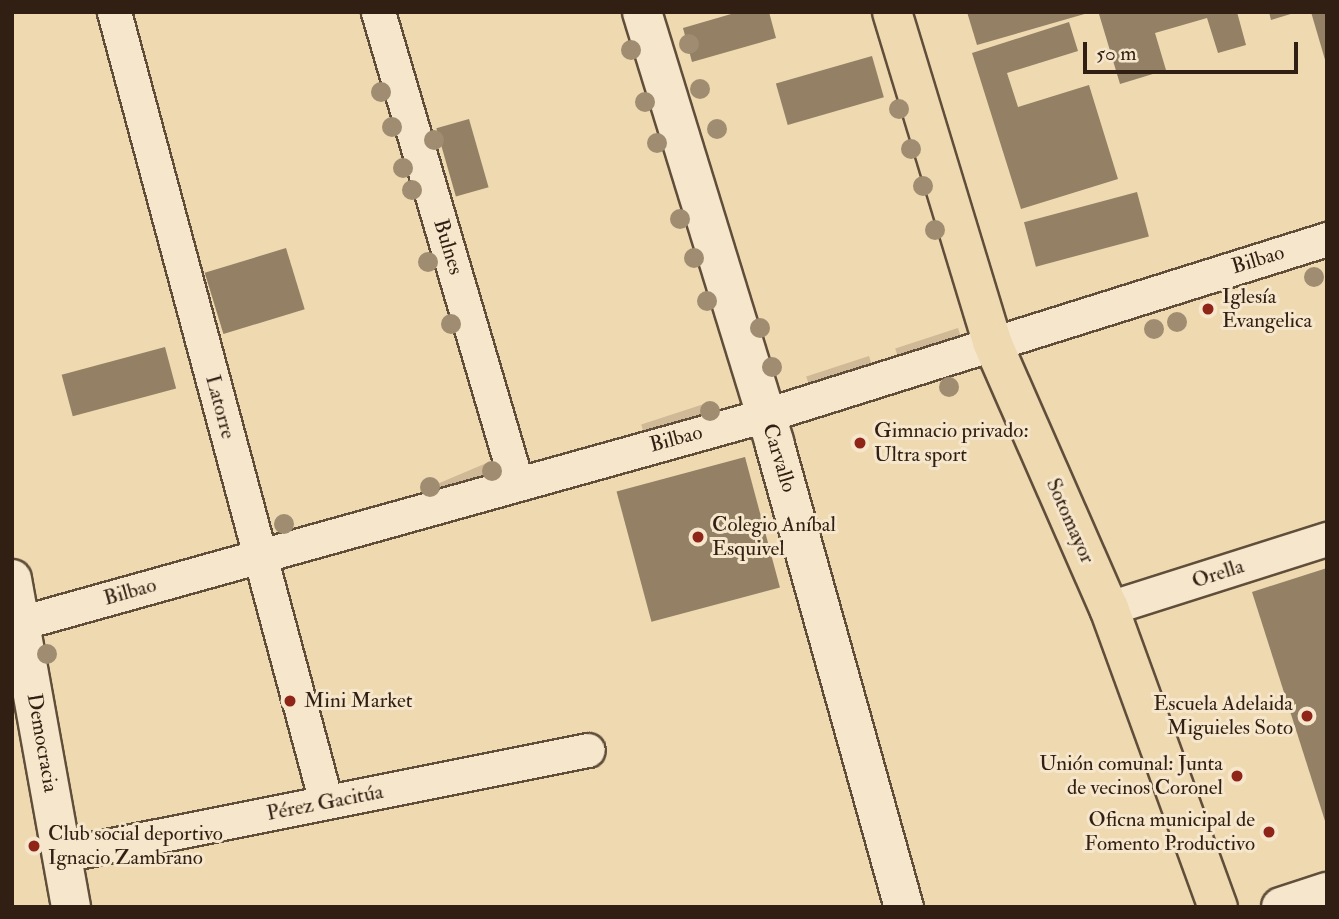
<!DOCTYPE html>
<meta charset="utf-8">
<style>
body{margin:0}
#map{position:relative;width:1339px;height:919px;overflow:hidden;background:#efd9b1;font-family:"IM FELL Double Pica",serif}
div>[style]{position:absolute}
.green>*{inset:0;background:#cfb996;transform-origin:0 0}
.building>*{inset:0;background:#938065;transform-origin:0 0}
.roads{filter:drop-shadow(2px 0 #604e3a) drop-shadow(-2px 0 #604e3a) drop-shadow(0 2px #604e3a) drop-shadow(0 -2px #604e3a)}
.street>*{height:33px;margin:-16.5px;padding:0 16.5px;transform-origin:16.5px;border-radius:16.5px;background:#f5e6cc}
.secondary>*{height:38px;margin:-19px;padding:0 19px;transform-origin:19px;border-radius:19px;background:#f5e6cc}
.primary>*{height:38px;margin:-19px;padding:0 19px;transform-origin:19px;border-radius:19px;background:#efd9b1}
.trees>*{width:20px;height:20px;margin:-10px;border-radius:50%;background:#a08c70}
.dots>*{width:19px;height:19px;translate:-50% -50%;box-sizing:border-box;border:4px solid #f5e6cc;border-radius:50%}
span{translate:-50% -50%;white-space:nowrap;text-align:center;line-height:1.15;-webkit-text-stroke:6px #f5e6cc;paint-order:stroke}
.street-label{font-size:21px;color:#301f12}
.poi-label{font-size:21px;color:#301f12}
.left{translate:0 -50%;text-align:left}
.right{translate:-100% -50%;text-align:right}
.frame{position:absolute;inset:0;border:14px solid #301f12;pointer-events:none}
.scale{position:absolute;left:1083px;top:42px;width:215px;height:32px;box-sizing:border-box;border:4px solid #301f12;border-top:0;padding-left:9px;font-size:21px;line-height:24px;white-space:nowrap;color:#301f12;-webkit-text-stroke:5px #f5e6cc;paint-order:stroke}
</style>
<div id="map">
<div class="green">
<div style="left:958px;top:328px;width:13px;height:66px;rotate:72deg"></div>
<div style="left:869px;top:356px;width:13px;height:66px;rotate:72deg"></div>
<div style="left:704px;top:404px;width:13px;height:66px;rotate:72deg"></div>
<div style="left:489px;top:462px;width:13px;height:66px;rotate:67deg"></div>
</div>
<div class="building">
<div style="clip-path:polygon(738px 12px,769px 12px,776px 38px,692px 62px,683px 28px)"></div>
<div style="clip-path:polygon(967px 12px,1088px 12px,1088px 13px,977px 45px)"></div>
<div style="clip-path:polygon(1237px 12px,1246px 45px,1218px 53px,1207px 18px,1155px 33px,1166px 70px,1120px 84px,1099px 14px)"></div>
<div style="clip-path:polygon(1269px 12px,1293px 12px,1294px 13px,1271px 20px)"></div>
<div style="clip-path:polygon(1311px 12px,1327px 12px,1327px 63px,1326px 63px)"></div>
<div style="clip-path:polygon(1069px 22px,1078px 51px,1007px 73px,1018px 107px,1089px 85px,1118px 179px,1021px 209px,972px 53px)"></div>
<div style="left:872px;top:56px;width:43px;height:100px;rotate:74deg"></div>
<div style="left:469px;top:119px;width:71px;height:34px;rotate:74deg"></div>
<div style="left:1137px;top:192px;width:46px;height:117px;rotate:75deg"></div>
<div style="left:286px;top:248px;width:64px;height:85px;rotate:73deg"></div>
<div style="left:165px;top:347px;width:43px;height:107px;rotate:75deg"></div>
<div style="left:745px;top:457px;width:135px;height:133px;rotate:75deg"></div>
<div style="clip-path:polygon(1327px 568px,1327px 824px,1326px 824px,1252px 592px)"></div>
</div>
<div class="roads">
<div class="street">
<div style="left:114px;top:12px;width:818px;rotate:74.98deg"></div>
<div style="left:378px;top:12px;width:491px;rotate:73.6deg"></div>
<div style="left:1109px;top:608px;width:229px;rotate:-17.6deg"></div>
<div style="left:20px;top:623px;width:774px;rotate:-15.58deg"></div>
<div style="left:766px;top:415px;width:588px;rotate:-17.42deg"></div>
<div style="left:62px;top:855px;width:536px;rotate:-11.29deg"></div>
</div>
<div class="secondary">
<div style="left:642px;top:12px;width:450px;rotate:72.9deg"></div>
<div style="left:774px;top:442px;width:483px;rotate:74.4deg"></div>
<div style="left:12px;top:579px;width:333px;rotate:79.8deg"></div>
<div style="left:1281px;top:907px;width:48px;rotate:-18.1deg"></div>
</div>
<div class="primary">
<div style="left:892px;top:12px;width:345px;rotate:73.1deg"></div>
<div style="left:992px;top:342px;width:291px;rotate:66.3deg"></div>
<div style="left:1109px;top:608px;width:318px;rotate:70deg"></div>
</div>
</div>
<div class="trees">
<div style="left:689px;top:44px"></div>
<div style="left:631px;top:50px"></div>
<div style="left:700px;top:89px"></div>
<div style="left:381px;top:92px"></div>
<div style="left:645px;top:102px"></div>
<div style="left:899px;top:109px"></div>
<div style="left:392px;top:127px"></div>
<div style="left:717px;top:129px"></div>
<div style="left:434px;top:140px"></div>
<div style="left:657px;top:143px"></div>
<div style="left:911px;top:149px"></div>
<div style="left:403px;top:168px"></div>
<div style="left:923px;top:186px"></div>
<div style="left:412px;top:190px"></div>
<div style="left:680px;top:219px"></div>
<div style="left:935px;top:230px"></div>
<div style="left:694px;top:258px"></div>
<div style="left:428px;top:262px"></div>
<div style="left:1314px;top:277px"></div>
<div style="left:707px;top:301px"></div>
<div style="left:1177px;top:322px"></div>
<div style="left:451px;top:324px"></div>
<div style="left:760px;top:328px"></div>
<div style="left:1154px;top:329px"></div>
<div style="left:772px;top:367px"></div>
<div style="left:949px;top:387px"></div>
<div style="left:710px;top:411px"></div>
<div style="left:492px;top:471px"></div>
<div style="left:430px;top:487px"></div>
<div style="left:284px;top:524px"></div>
<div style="left:47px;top:654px"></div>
</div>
<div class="dots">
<div style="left:1208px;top:309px;background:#8f2418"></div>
<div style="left:860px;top:443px;background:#8f2418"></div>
<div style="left:698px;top:537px;background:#8f2418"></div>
<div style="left:290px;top:701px;background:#8f2418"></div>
<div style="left:1307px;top:716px;background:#8f2418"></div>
<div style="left:1237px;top:776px;background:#8f2418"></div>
<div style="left:1269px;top:832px;background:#8f2418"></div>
<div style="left:34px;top:846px;background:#8f2418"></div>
</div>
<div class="street-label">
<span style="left:448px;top:247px;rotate:73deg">Bulnes</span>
<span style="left:1258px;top:260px;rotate:-17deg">Bilbao</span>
<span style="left:220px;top:407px;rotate:75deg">Latorre</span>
<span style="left:676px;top:439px;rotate:-15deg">Bilbao</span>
<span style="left:779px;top:458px;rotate:73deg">Carvallo</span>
<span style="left:1070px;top:521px;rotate:66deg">Sotomayor</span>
<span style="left:1218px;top:574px;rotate:-18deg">Orella</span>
<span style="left:130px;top:592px;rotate:-16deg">Bilbao</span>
<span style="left:42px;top:743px;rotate:80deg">Democracia</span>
<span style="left:325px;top:803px;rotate:-11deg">Pérez Gacitúa</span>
</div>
<div class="poi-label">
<span class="left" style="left:1222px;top:309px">Iglesía<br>Evangelica</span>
<span class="left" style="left:874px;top:443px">Gimnacio privado:<br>Ultra sport</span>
<span class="left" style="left:712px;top:537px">Colegio Aníbal<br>Esquivel</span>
<span class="left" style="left:304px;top:701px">Mini Market</span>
<span class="right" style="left:1293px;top:716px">Escuela Adelaida<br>Miguieles Soto</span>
<span class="right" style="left:1223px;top:776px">Unión comunal: Junta<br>de vecinos Coronel</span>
<span class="right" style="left:1255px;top:832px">Oficna municipal de<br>Fomento Productivo</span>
<span class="left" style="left:48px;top:846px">Club social deportivo<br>Ignacio Zambrano</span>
</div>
<div class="frame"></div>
<div class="scale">50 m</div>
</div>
